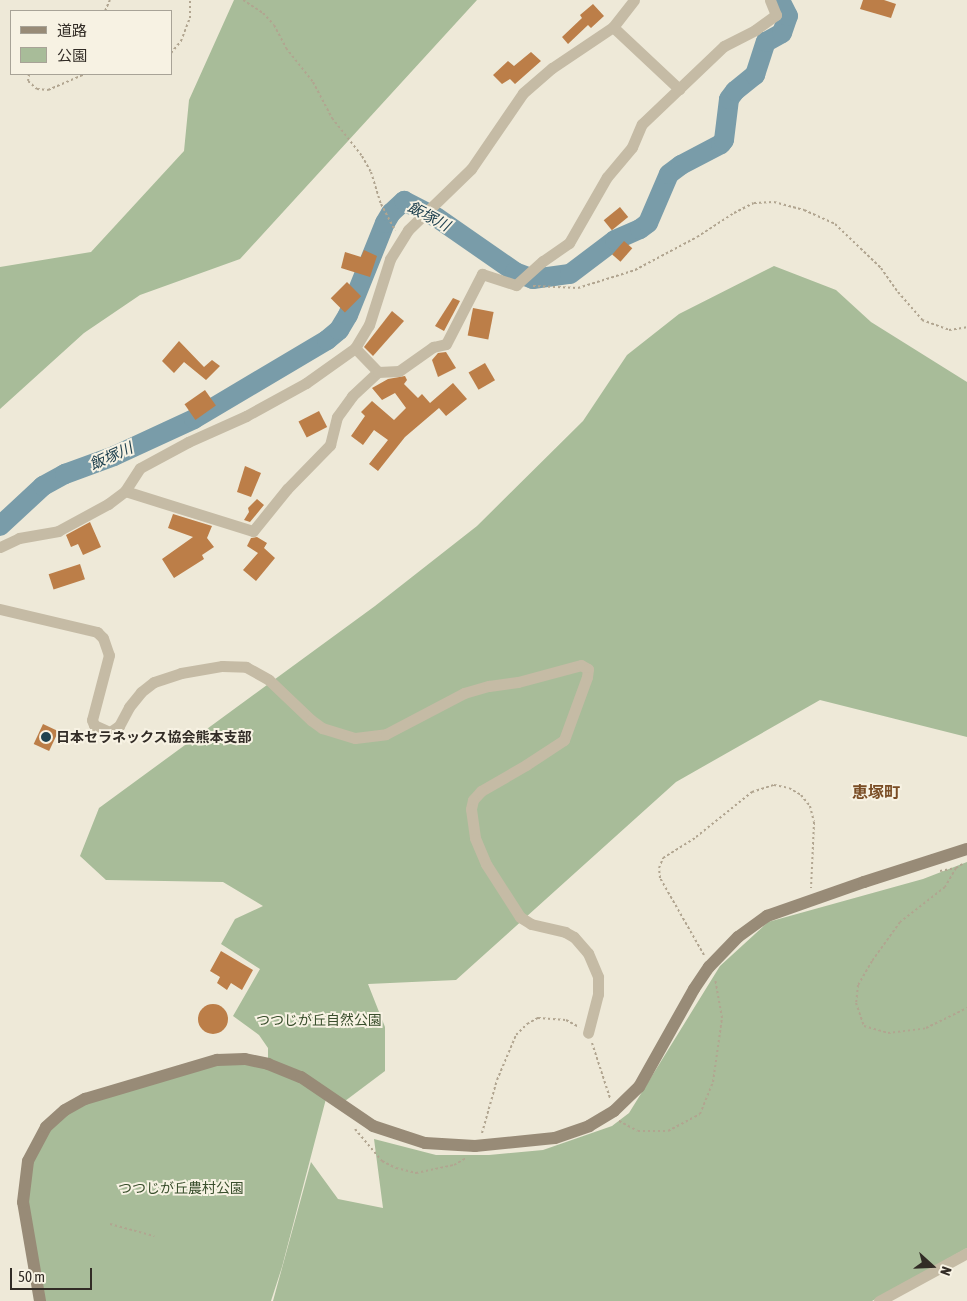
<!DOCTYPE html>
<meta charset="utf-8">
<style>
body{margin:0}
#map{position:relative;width:967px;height:1301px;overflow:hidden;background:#eee9d8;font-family:"Asap Condensed","Noto Sans JP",sans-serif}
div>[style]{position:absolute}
.green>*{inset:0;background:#a8bc99}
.river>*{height:20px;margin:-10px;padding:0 10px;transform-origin:10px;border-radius:10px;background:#799ca9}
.building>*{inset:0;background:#bc7e48;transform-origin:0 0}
.round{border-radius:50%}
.path>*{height:2px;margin-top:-1px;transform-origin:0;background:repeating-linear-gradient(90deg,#b1a590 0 2.5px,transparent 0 5px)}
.street>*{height:11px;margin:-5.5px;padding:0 5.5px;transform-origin:5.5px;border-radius:5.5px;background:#c5bba5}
.secondary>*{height:12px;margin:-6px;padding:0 6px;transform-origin:6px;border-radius:6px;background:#988b77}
.dots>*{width:14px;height:14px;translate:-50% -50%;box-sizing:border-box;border:2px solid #f7f2e3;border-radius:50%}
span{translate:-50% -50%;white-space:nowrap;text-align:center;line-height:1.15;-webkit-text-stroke:4px #f7f2e3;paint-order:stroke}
.poi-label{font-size:14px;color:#322c26;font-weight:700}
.left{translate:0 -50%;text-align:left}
.park-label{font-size:14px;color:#394e2c}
.water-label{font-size:15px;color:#1f414f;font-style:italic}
.quarter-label{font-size:16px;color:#7a4d25;font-weight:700}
.legend{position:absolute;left:10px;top:10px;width:162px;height:65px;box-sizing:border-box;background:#f7f2e3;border:1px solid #a8a397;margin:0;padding:6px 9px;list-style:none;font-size:15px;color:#322c26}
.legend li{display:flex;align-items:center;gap:10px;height:25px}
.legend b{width:25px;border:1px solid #a8a397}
.north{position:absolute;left:907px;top:1241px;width:50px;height:50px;-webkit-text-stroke:4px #f7f2e3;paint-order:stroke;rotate:110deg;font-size:14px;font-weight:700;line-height:20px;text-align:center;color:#322c26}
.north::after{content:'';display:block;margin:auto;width:18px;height:22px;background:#322c26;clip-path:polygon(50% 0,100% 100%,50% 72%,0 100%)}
.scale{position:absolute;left:10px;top:1268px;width:82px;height:22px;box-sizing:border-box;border:2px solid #322c26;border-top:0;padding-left:6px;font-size:15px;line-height:18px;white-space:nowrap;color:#322c26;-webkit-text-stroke:4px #f7f2e3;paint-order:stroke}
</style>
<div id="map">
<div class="green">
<div style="clip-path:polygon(234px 0,477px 0,240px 259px,140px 295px,84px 333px,0 409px,0 267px,91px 252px,184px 151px,189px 100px)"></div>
<div style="clip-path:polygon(774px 266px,836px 290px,871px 322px,967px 382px,967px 737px,820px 700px,676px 782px,456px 980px,368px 984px,385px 1027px,385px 1071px,341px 1104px,327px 1095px,282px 1267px,271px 1301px,40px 1301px,23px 1202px,28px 1161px,65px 1110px,217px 1060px,268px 1063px,268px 1048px,259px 1035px,233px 1016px,260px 969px,221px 944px,235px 919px,263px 906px,223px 882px,106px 880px,80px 856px,99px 808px,375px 606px,477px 526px,583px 421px,627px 355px,679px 314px)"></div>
<div style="clip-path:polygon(967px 862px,967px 1248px,872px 1301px,273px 1301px,311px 1162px,338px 1199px,383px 1208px,374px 1139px,436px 1155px,489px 1155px,543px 1150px,612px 1126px,629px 1113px,720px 966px,768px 922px,923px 879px)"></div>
</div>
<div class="river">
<div style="left:0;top:526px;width:59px;rotate:-42.9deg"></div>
<div style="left:43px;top:486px;width:25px;rotate:-29deg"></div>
<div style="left:65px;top:474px;width:52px;rotate:-20.2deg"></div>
<div style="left:114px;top:456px;width:88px;rotate:-24.8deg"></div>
<div style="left:194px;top:419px;width:155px;rotate:-30.7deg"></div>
<div style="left:327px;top:340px;width:16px;rotate:-40deg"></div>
<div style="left:339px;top:330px;width:17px;rotate:-59deg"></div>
<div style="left:348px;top:315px;width:99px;rotate:-68.1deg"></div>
<div style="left:385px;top:223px;width:12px;rotate:-59deg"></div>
<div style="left:391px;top:213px;width:18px;rotate:-43deg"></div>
<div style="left:404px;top:201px;width:36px;rotate:27deg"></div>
<div style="left:436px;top:217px;width:96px;rotate:34.8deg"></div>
<div style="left:515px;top:272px;width:19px;rotate:21deg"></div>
<div style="left:533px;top:279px;width:37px;rotate:-8deg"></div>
<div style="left:570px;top:274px;width:56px;rotate:-37.1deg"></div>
<div style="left:615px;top:240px;width:27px;rotate:-24deg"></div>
<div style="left:640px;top:229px;width:10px;rotate:-37deg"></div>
<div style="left:648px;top:223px;width:53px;rotate:-66.8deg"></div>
<div style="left:669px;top:174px;width:15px;rotate:-37deg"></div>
<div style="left:681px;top:165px;width:45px;rotate:-27.7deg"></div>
<div style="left:721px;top:144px;width:5px;rotate:-53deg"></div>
<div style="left:724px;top:140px;width:41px;rotate:-83deg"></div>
<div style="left:729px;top:99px;width:10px;rotate:-53deg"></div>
<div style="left:735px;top:91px;width:26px;rotate:-39deg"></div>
<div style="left:755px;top:75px;width:35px;rotate:-72deg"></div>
<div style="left:766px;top:42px;width:18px;rotate:-29deg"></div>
<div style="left:782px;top:33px;width:18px;rotate:-71deg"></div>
<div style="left:788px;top:16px;width:18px;rotate:-117deg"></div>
</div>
<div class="building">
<div style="clip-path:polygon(863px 0,884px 0,896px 4px,891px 18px,860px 9px)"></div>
<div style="clip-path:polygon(593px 4px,604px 16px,591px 28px,588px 25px,568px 44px,562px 37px,582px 18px,580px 15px)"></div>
<div style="clip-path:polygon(531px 52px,541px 61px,515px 84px,510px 79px,502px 84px,493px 75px,508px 61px,514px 66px)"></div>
<div style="left:620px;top:207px;width:13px;height:21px;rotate:51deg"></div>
<div style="left:624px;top:241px;width:11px;height:18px;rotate:41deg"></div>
<div style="clip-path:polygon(364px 250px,377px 256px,370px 277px,341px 268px,345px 252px,361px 257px)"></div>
<div style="left:347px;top:282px;width:20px;height:23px;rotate:45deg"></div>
<div style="clip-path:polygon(453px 298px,460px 301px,444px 331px,435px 326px)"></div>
<div style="left:473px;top:308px;width:21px;height:28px;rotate:11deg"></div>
<div style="clip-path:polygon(392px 311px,404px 321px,373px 356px,364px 347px)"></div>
<div style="clip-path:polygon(179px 341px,204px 367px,212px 360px,220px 366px,206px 380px,184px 362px,174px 373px,162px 361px)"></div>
<div style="clip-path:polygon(446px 352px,456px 368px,438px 377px,432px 360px,438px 353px)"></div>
<div style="left:485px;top:363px;width:20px;height:19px;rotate:60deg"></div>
<div style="clip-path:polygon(405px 376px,407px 380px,404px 384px,418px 398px,422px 394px,430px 403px,453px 383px,467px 399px,446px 416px,439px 408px,405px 437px,378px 471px,369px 464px,388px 440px,374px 430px,363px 445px,351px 436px,365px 416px,361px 412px,372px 401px,394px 420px,406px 408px,395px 393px,382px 400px,372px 388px,388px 379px)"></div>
<div style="left:205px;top:390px;width:19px;height:25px;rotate:55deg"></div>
<div style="left:319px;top:411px;width:18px;height:23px;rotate:63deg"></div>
<div style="clip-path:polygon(245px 466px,261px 473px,251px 497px,237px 492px)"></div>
<div style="clip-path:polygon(257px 499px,264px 505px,250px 522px,244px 520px,249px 512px,248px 508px)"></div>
<div style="clip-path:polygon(173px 514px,212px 526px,207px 538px,214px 547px,202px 555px,204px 559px,174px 578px,162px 559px,193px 537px,168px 528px)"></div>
<div style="clip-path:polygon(90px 522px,101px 547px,83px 555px,78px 544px,71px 547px,66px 535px)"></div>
<div style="clip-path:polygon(257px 537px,267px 543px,264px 548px,275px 558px,256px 581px,243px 570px,258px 553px,247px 546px,251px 538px)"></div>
<div style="left:80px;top:564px;width:16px;height:33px;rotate:72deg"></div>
<div style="left:43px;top:724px;width:17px;height:22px;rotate:25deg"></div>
<div style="clip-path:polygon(221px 951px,253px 970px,242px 990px,231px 983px,227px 990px,217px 983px,220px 977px,210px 971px)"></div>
<div class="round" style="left:198px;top:1004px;width:30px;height:30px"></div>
</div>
<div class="path">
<div style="left:243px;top:0;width:24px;rotate:33deg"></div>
<div style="left:263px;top:13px;width:16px;rotate:47deg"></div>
<div style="left:274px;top:25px;width:26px;rotate:62deg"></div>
<div style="left:286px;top:48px;width:43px;rotate:51.5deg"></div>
<div style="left:313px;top:82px;width:41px;rotate:62.2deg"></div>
<div style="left:332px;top:118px;width:48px;rotate:51.7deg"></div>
<div style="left:362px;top:156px;width:18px;rotate:61deg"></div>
<div style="left:371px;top:172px;width:34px;rotate:73deg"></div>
<div style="left:381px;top:204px;width:30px;rotate:62deg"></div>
<div style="left:105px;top:11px;width:12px;rotate:-66deg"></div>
<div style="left:171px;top:53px;width:16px;rotate:-50deg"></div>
<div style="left:181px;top:41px;width:25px;rotate:-69deg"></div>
<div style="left:190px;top:18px;width:18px;rotate:-90deg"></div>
<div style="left:29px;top:74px;width:7px;rotate:98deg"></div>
<div style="left:28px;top:81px;width:12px;rotate:42deg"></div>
<div style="left:37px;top:89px;width:11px;rotate:5deg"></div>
<div style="left:48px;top:90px;width:40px;rotate:-23.4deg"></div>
<div style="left:533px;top:286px;width:45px;rotate:2.5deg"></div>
<div style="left:578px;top:288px;width:60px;rotate:-17.5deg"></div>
<div style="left:635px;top:270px;width:70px;rotate:-28deg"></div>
<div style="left:697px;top:237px;width:44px;rotate:-33deg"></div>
<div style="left:734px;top:213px;width:22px;rotate:-27deg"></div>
<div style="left:754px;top:203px;width:20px;rotate:-3deg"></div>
<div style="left:774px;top:202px;width:31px;rotate:15deg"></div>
<div style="left:804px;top:210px;width:34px;rotate:24deg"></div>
<div style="left:835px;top:224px;width:64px;rotate:43.7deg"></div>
<div style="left:881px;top:268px;width:29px;rotate:55deg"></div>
<div style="left:898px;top:292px;width:37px;rotate:49deg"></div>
<div style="left:922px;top:320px;width:29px;rotate:20deg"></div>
<div style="left:949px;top:330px;width:18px;rotate:-9deg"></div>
<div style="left:956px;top:868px;width:22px;rotate:120deg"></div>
<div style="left:945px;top:887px;width:57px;rotate:142.1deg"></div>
<div style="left:900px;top:922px;width:48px;rotate:125.7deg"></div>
<div style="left:872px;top:961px;width:28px;rotate:120deg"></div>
<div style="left:858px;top:985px;width:18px;rotate:96deg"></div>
<div style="left:856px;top:1003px;width:24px;rotate:71deg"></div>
<div style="left:864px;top:1026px;width:25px;rotate:16deg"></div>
<div style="left:888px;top:1033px;width:38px;rotate:-7deg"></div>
<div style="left:926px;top:1028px;width:46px;rotate:-26deg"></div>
<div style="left:940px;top:871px;width:16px;rotate:-11deg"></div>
<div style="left:956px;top:868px;width:9px;rotate:-32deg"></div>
<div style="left:704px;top:955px;width:89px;rotate:-119.7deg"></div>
<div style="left:660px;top:878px;width:10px;rotate:-96deg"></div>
<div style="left:659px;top:868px;width:11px;rotate:-68deg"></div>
<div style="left:663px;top:858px;width:39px;rotate:-32deg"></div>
<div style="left:696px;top:837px;width:72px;rotate:-38.8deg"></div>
<div style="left:752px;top:792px;width:23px;rotate:-18deg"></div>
<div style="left:774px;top:785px;width:15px;rotate:11deg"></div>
<div style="left:789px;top:788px;width:14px;rotate:30deg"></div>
<div style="left:801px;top:795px;width:14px;rotate:51deg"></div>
<div style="left:810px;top:806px;width:16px;rotate:76deg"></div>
<div style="left:814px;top:822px;width:66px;rotate:92.6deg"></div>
<div style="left:592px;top:1043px;width:58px;rotate:71.9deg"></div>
<div style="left:619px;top:1121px;width:21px;rotate:28deg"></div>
<div style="left:638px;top:1131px;width:30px"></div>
<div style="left:668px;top:1131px;width:36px;rotate:-28deg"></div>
<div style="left:700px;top:1114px;width:35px;rotate:-68deg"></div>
<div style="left:713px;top:1082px;width:65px;rotate:-82deg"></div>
<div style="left:722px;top:1018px;width:39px;rotate:-100deg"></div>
<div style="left:355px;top:1129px;width:42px;rotate:49.8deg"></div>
<div style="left:382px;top:1161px;width:16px;rotate:27deg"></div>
<div style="left:396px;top:1168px;width:21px;rotate:14deg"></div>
<div style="left:416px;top:1173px;width:39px;rotate:-12deg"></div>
<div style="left:454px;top:1165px;width:14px;rotate:-30deg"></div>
<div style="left:482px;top:1133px;width:55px;rotate:-74.2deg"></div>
<div style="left:497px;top:1080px;width:49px;rotate:-67.1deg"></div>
<div style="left:516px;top:1035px;width:16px;rotate:-45deg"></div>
<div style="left:527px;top:1024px;width:13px;rotate:-29deg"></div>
<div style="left:538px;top:1018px;width:28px;rotate:4deg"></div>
<div style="left:566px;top:1020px;width:15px;rotate:28deg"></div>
<div style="left:110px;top:1224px;width:46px;rotate:15.3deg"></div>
</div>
<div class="street">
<div style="left:613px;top:27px;width:91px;rotate:43.2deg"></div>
<div style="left:355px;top:348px;width:33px;rotate:46deg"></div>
<div style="left:125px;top:491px;width:134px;rotate:17.4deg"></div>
<div style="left:253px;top:531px;width:54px;rotate:-51deg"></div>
<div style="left:287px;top:489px;width:62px;rotate:-45.7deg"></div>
<div style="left:330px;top:445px;width:29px;rotate:-76deg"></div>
<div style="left:337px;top:417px;width:26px;rotate:-54deg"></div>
<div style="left:352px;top:396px;width:35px;rotate:-43deg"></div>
<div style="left:378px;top:372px;width:21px;rotate:-3deg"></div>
<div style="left:399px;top:371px;width:42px;rotate:-35.2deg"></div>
<div style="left:433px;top:347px;width:13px;rotate:-13deg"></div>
<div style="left:446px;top:344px;width:79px;rotate:-62.8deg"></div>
<div style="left:482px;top:274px;width:36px;rotate:18deg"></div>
<div style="left:516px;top:285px;width:36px;rotate:-42deg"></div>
<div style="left:543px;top:261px;width:32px;rotate:-35deg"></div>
<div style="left:569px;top:243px;width:76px;rotate:-60.1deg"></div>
<div style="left:607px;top:177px;width:39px;rotate:-50deg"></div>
<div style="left:632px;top:147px;width:25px;rotate:-67deg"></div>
<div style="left:642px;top:124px;width:113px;rotate:-43.6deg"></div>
<div style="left:724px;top:46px;width:35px;rotate:-27deg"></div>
<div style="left:755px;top:30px;width:26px;rotate:-36deg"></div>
<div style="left:776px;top:15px;width:16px;rotate:-112deg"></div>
<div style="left:0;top:547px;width:21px;rotate:-25deg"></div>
<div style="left:19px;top:538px;width:40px;rotate:-10deg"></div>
<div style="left:58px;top:531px;width:57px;rotate:-28.4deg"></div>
<div style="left:108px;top:504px;width:21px;rotate:-37deg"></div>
<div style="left:125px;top:491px;width:27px;rotate:-57deg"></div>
<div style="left:140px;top:468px;width:55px;rotate:-28.4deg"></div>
<div style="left:188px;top:442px;width:64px;rotate:-24.1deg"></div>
<div style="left:246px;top:416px;width:68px;rotate:-28.8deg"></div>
<div style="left:306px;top:383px;width:60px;rotate:-35.5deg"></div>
<div style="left:355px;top:348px;width:27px;rotate:-59deg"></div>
<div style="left:369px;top:325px;width:69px;rotate:-72.3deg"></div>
<div style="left:390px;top:259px;width:34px;rotate:-58deg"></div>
<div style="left:408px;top:230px;width:88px;rotate:-44.1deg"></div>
<div style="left:471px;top:169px;width:92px;rotate:-55.6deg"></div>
<div style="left:523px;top:93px;width:38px;rotate:-41deg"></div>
<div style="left:552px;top:68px;width:73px;rotate:-33.9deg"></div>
<div style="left:613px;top:27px;width:34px;rotate:-52deg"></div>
<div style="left:0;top:609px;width:100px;rotate:13.3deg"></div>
<div style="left:97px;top:632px;width:8px;rotate:45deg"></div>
<div style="left:103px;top:638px;width:18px;rotate:71deg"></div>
<div style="left:109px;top:655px;width:67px;rotate:104.7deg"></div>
<div style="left:92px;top:720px;width:5px;rotate:68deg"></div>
<div style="left:94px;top:725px;width:17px;rotate:24deg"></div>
<div style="left:110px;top:732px;width:11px;rotate:-34deg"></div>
<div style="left:119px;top:726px;width:21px;rotate:-62deg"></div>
<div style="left:129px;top:707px;width:19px;rotate:-51deg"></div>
<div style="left:141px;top:692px;width:16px;rotate:-38deg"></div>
<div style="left:154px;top:682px;width:28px;rotate:-18deg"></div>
<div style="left:181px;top:673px;width:42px;rotate:-9.7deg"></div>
<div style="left:222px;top:666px;width:24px;rotate:2deg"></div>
<div style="left:246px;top:667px;width:26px;rotate:29deg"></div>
<div style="left:269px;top:680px;width:58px;rotate:43.6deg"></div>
<div style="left:311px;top:720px;width:14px;rotate:36deg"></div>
<div style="left:322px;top:728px;width:34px;rotate:17deg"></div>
<div style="left:355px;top:738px;width:31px;rotate:-7deg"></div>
<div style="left:386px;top:734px;width:88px;rotate:-27.7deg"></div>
<div style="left:464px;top:693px;width:26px;rotate:-16deg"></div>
<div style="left:489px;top:686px;width:29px;rotate:-8deg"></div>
<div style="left:518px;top:682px;width:65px;rotate:-15.1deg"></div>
<div style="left:581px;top:665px;width:8px;rotate:30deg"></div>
<div style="left:588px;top:669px;width:8px;rotate:97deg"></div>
<div style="left:587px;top:677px;width:67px;rotate:110.1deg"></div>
<div style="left:564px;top:740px;width:45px;rotate:146.7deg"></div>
<div style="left:526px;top:765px;width:52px;rotate:150deg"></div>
<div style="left:481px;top:791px;width:12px;rotate:132deg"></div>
<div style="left:473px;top:800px;width:9px;rotate:103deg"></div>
<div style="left:471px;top:809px;width:29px;rotate:82deg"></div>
<div style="left:475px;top:838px;width:28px;rotate:67deg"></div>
<div style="left:486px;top:864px;width:63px;rotate:57.3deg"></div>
<div style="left:520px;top:917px;width:13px;rotate:32deg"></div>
<div style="left:531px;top:924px;width:35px;rotate:13deg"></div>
<div style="left:565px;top:932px;width:10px;rotate:29deg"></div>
<div style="left:574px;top:937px;width:21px;rotate:49deg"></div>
<div style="left:588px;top:953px;width:26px;rotate:67deg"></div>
<div style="left:598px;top:977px;width:17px;rotate:90deg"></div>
<div style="left:598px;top:994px;width:40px;rotate:104.4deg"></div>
<div style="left:879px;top:1301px;width:100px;rotate:-28.6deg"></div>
</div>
<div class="secondary">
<div style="left:40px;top:1301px;width:100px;rotate:-99.7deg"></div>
<div style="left:23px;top:1202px;width:41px;rotate:-83deg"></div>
<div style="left:28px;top:1161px;width:38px;rotate:-62deg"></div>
<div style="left:46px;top:1127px;width:25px;rotate:-42deg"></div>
<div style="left:65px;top:1110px;width:23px;rotate:-29deg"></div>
<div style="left:85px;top:1099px;width:138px;rotate:-16.5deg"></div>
<div style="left:217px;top:1060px;width:28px;rotate:-2deg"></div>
<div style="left:245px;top:1059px;width:24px;rotate:12deg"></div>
<div style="left:268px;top:1064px;width:35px;rotate:22deg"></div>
<div style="left:301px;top:1077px;width:87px;rotate:34.2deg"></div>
<div style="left:373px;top:1126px;width:55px;rotate:18.1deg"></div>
<div style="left:425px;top:1143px;width:50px;rotate:3.4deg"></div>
<div style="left:475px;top:1146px;width:80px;rotate:-5.7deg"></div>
<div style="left:555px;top:1138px;width:36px;rotate:-19deg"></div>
<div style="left:589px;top:1126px;width:29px;rotate:-31deg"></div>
<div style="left:614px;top:1111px;width:35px;rotate:-44deg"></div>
<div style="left:639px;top:1087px;width:112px;rotate:-60.7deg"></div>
<div style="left:694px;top:989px;width:27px;rotate:-56deg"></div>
<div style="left:709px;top:967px;width:42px;rotate:-46deg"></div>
<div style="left:738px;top:937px;width:36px;rotate:-36deg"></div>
<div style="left:767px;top:916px;width:103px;rotate:-19.3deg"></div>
<div style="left:864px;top:882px;width:108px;rotate:-17.8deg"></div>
</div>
<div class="dots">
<div style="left:46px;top:737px;background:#1f414f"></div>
</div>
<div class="poi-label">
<span class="left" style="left:56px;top:737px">日本セラネックス協会熊本支部</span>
</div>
<div class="park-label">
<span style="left:319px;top:1020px">つつじが丘自然公園</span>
<span style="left:181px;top:1188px">つつじが丘農村公園</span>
</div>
<div class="water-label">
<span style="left:429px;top:216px;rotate:28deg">飯塚川</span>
<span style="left:111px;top:456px;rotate:-24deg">飯塚川</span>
</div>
<div class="quarter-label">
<span style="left:876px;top:792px">恵塚町</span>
</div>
<ul class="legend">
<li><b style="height:6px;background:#988b77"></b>道路</li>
<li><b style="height:14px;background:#a8bc99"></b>公園</li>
</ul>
<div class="north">N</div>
<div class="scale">50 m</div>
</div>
